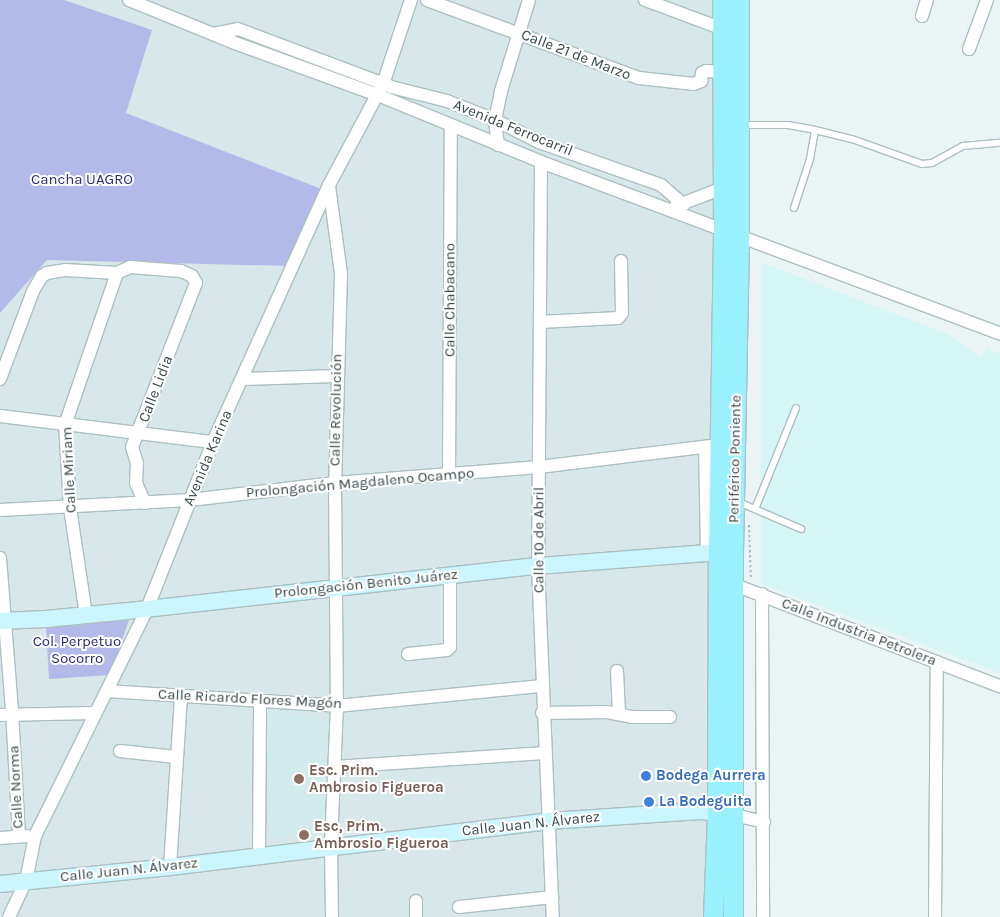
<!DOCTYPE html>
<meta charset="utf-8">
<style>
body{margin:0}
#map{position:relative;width:1000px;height:917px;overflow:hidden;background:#eaf4f5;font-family:Karla,sans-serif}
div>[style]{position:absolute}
.residential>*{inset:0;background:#d8e7e9;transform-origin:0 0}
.commercial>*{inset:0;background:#d6f6f6}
.education>*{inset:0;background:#d4ebee}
.green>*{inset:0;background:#b3bae9}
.path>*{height:2px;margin-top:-1px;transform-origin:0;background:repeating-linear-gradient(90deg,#9ec0c3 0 2.5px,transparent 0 5px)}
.roads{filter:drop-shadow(1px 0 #acbfc1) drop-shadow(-1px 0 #acbfc1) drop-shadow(0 1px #acbfc1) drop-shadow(0 -1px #acbfc1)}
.lane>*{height:6px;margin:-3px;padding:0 3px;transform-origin:3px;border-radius:3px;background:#fff}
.street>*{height:12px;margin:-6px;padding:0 6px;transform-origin:6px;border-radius:6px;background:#fff}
.secondary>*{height:16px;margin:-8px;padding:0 8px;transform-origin:8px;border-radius:8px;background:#cbf5ff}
.primary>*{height:19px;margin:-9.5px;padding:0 9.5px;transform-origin:9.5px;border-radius:9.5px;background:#9af1fe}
.dots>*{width:14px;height:14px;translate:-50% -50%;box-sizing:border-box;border:2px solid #fff;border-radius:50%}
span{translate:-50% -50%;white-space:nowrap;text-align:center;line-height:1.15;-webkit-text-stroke:4px #fff;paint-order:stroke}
.street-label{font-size:15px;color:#384949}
.park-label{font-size:15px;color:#2d2a7c}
.education-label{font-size:15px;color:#785e54;font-weight:700}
.left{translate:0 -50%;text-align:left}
.shop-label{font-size:15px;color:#366cbe;font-weight:700}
</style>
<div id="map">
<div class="residential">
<div style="left:0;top:0;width:717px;height:917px"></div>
</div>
<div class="commercial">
<div style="clip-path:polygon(761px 262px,950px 335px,982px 358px,987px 349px,1000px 354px,1000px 673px,761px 584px)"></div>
</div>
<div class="education">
<div style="clip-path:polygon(265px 708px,334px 722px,326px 836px,269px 838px)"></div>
</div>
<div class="green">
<div style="clip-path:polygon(0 0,64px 0,152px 30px,126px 113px,324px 190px,290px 266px,47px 260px,0 313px)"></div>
<div style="clip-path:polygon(129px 620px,110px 675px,49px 679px,46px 625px)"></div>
</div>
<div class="path">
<div style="left:749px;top:525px;width:55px;rotate:87.9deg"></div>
</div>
<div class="roads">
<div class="lane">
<div style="left:741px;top:125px;width:47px"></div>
<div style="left:788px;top:125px;width:27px;rotate:10deg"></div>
<div style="left:815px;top:130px;width:38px;rotate:14deg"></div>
<div style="left:852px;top:139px;width:74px;rotate:19.7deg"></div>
<div style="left:922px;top:164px;width:10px;rotate:-6deg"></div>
<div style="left:932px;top:163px;width:35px;rotate:-29deg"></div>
<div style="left:963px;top:146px;width:37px;rotate:-5deg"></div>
<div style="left:794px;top:208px;width:52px;rotate:-71.9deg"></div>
<div style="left:810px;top:159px;width:29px;rotate:-80deg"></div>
<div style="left:736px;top:501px;width:71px;rotate:23.3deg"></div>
<div style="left:755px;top:509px;width:109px;rotate:-67.9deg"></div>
</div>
<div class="street">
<div style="left:129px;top:0;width:114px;rotate:22.1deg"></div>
<div style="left:235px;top:43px;width:152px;rotate:20deg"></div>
<div style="left:378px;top:95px;width:176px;rotate:22.3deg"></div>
<div style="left:541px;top:162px;width:490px;rotate:20.5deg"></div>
<div style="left:427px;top:0;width:226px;rotate:20.2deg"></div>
<div style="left:639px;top:78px;width:55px;rotate:6.2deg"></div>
<div style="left:694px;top:84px;width:8px;rotate:-23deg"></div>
<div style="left:701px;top:81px;width:8px;rotate:-83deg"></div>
<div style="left:702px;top:73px;width:4px;rotate:-27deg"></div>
<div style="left:706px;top:71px;width:17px;rotate:3deg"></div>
<div style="left:645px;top:0;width:83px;rotate:20.4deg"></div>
<div style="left:922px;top:16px;width:17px;rotate:-73deg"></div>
<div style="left:213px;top:34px;width:25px;rotate:-11deg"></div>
<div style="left:238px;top:29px;width:162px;rotate:20.6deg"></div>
<div style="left:969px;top:49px;width:52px;rotate:-69.8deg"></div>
<div style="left:391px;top:87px;width:58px;rotate:14deg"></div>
<div style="left:447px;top:101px;width:52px;rotate:21.6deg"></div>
<div style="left:495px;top:120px;width:49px;rotate:26.6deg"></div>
<div style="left:539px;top:142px;width:129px;rotate:19.4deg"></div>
<div style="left:661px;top:185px;width:30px;rotate:41deg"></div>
<div style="left:498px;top:145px;width:25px;rotate:-97deg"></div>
<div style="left:495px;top:120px;width:30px;rotate:-78deg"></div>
<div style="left:501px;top:91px;width:95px;rotate:-72.9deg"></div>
<div style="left:541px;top:162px;width:404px;rotate:90.4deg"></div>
<div style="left:538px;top:566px;width:351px;rotate:87.6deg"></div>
<div style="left:329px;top:186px;width:89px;rotate:82.2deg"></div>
<div style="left:341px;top:274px;width:209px;rotate:91.6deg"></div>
<div style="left:335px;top:483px;width:223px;rotate:89.5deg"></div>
<div style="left:337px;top:706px;width:140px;rotate:92.5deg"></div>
<div style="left:331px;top:846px;width:71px;rotate:89.2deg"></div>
<div style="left:676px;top:206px;width:50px;rotate:-21deg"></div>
<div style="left:540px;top:322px;width:78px;rotate:-2.9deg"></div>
<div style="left:618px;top:318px;width:6px;rotate:-51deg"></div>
<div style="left:622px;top:313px;width:52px;rotate:-91.1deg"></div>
<div style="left:0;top:379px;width:94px;rotate:-69.4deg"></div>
<div style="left:33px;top:291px;width:17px;rotate:-59deg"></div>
<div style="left:42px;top:276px;width:6px;rotate:-31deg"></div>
<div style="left:47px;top:273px;width:18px;rotate:-9deg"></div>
<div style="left:65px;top:270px;width:52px;rotate:3.3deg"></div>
<div style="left:117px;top:273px;width:14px;rotate:-25deg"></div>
<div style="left:130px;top:267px;width:51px;rotate:4.5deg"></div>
<div style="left:181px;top:271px;width:12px;rotate:24deg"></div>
<div style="left:192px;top:276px;width:8px;rotate:60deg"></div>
<div style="left:196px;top:283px;width:176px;rotate:111.3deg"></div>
<div style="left:132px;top:447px;width:17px;rotate:73deg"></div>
<div style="left:137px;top:463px;width:20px;rotate:93deg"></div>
<div style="left:136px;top:483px;width:22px;rotate:66deg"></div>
<div style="left:243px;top:379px;width:94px;rotate:-1.8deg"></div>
<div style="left:0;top:416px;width:215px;rotate:7deg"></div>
<div style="left:705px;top:447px;width:105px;rotate:88.9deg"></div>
<div style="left:449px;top:474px;width:349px;rotate:-89.7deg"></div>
<div style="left:0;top:510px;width:190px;rotate:-3deg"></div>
<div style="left:190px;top:500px;width:146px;rotate:-6.7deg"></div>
<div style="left:335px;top:483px;width:205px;rotate:-4.5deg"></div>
<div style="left:539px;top:467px;width:181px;rotate:-7deg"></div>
<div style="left:0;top:558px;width:153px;rotate:85.5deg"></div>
<div style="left:12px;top:711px;width:125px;rotate:86.8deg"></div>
<div style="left:727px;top:582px;width:292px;rotate:20.9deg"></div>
<div style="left:762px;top:594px;width:323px;rotate:89.8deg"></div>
<div style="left:86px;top:615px;width:108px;rotate:-98.5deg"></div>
<div style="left:70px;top:508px;width:83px;rotate:-93.4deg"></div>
<div style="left:65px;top:425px;width:161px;rotate:-71.1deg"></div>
<div style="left:408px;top:654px;width:39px;rotate:-6deg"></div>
<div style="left:447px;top:650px;width:4px;rotate:-45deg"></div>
<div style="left:450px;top:647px;width:71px;rotate:-90deg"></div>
<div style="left:617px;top:671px;width:42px;rotate:87.3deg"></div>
<div style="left:107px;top:691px;width:230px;rotate:3.7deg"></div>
<div style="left:337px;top:706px;width:206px;rotate:-5.6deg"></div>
<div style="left:542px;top:713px;width:65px;rotate:-0.9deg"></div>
<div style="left:607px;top:712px;width:25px;rotate:11deg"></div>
<div style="left:632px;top:717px;width:38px"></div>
<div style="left:0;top:715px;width:94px;rotate:-1.2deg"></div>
<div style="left:120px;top:751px;width:56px;rotate:6.1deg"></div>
<div style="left:335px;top:767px;width:210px;rotate:-3.8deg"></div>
<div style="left:734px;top:815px;width:31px;rotate:13deg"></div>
<div style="left:0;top:838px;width:27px;rotate:-4deg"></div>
<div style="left:259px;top:855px;width:152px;rotate:-89.6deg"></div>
<div style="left:170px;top:867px;width:172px;rotate:-86.3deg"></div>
<div style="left:416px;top:901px;width:16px;rotate:90deg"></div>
<div style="left:459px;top:907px;width:94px;rotate:-6.1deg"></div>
<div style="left:9px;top:917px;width:40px;rotate:-65deg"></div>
<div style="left:26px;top:881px;width:46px;rotate:-78.7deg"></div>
<div style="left:35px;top:836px;width:253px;rotate:-63.7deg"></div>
<div style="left:147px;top:609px;width:180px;rotate:-68.4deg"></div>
<div style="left:213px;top:442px;width:282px;rotate:-65.7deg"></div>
<div style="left:329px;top:185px;width:115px;rotate:-61.9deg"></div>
<div style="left:383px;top:84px;width:89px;rotate:-71.6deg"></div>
<div style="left:935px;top:917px;width:255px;rotate:-89.6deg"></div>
</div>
<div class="secondary">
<div style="left:0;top:621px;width:46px;rotate:-2.5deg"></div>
<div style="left:46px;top:619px;width:82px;rotate:-5.6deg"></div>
<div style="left:128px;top:611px;width:412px;rotate:-6.3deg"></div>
<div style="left:538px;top:566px;width:194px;rotate:-4.4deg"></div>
<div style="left:0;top:884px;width:171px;rotate:-5.7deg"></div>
<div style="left:170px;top:867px;width:382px;rotate:-6.9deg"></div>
<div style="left:549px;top:821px;width:152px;rotate:-3.8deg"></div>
<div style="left:701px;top:811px;width:27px;rotate:6deg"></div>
</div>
<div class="primary">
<div style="left:713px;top:917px;width:106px;rotate:-87.8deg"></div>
<div style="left:717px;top:811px;width:260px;rotate:-89.8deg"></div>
<div style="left:718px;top:551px;width:319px;rotate:-89.1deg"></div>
<div style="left:723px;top:232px;width:232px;rotate:-90.2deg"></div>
<div style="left:733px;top:917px;width:366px;rotate:-90deg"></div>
<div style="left:733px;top:551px;width:314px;rotate:-88.9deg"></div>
<div style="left:739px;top:237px;width:237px;rotate:-90deg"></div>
</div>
</div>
<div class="dots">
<div style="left:646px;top:776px;background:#3f7fe0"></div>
<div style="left:299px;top:779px;background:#8d6e63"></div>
<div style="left:649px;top:802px;background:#3f7fe0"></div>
<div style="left:304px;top:835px;background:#8d6e63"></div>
</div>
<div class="street-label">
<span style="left:576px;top:55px;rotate:21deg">Calle 21 de Marzo</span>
<span style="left:513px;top:128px;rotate:22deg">Avenida Ferrocarril</span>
<span style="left:450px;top:300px;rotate:-90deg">Calle Chabacano</span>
<span style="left:156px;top:389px;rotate:-69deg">Calle Lidia</span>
<span style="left:336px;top:410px;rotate:-89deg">Calle Revolución</span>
<span style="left:208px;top:458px;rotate:-67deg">Avenida Karina</span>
<span style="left:735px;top:459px;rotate:-89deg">Periférico Poniente</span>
<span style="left:69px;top:470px;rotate:-93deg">Calle Miriam</span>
<span style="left:360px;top:483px;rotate:-5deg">Prolongación Magdaleno Ocampo</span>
<span style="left:539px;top:540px;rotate:-90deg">Calle 10 de Abril</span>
<span style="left:366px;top:584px;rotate:-6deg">Prolongación Benito Juárez</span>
<span style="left:859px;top:632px;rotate:21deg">Calle Industria Petrolera</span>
<span style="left:250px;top:699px;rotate:3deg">Calle Ricardo Flores Magón</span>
<span style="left:16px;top:787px;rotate:-93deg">Calle Norma</span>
<span style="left:531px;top:824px;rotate:-6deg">Calle Juan N. Álvarez</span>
<span style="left:129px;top:870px;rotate:-6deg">Calle Juan N. Álvarez</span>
</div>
<div class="park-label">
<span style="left:82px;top:180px">Cancha UAGRO</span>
<span style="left:77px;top:650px">Col. Perpetuo<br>Socorro</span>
</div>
<div class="education-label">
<span class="left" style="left:309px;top:779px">Esc. Prim.<br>Ambrosio Figueroa</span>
<span class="left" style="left:314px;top:835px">Esc, Prim.<br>Ambrosio Figueroa</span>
</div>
<div class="shop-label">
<span class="left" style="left:656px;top:776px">Bodega Aurrera</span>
<span class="left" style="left:659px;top:802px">La Bodeguita</span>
</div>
</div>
